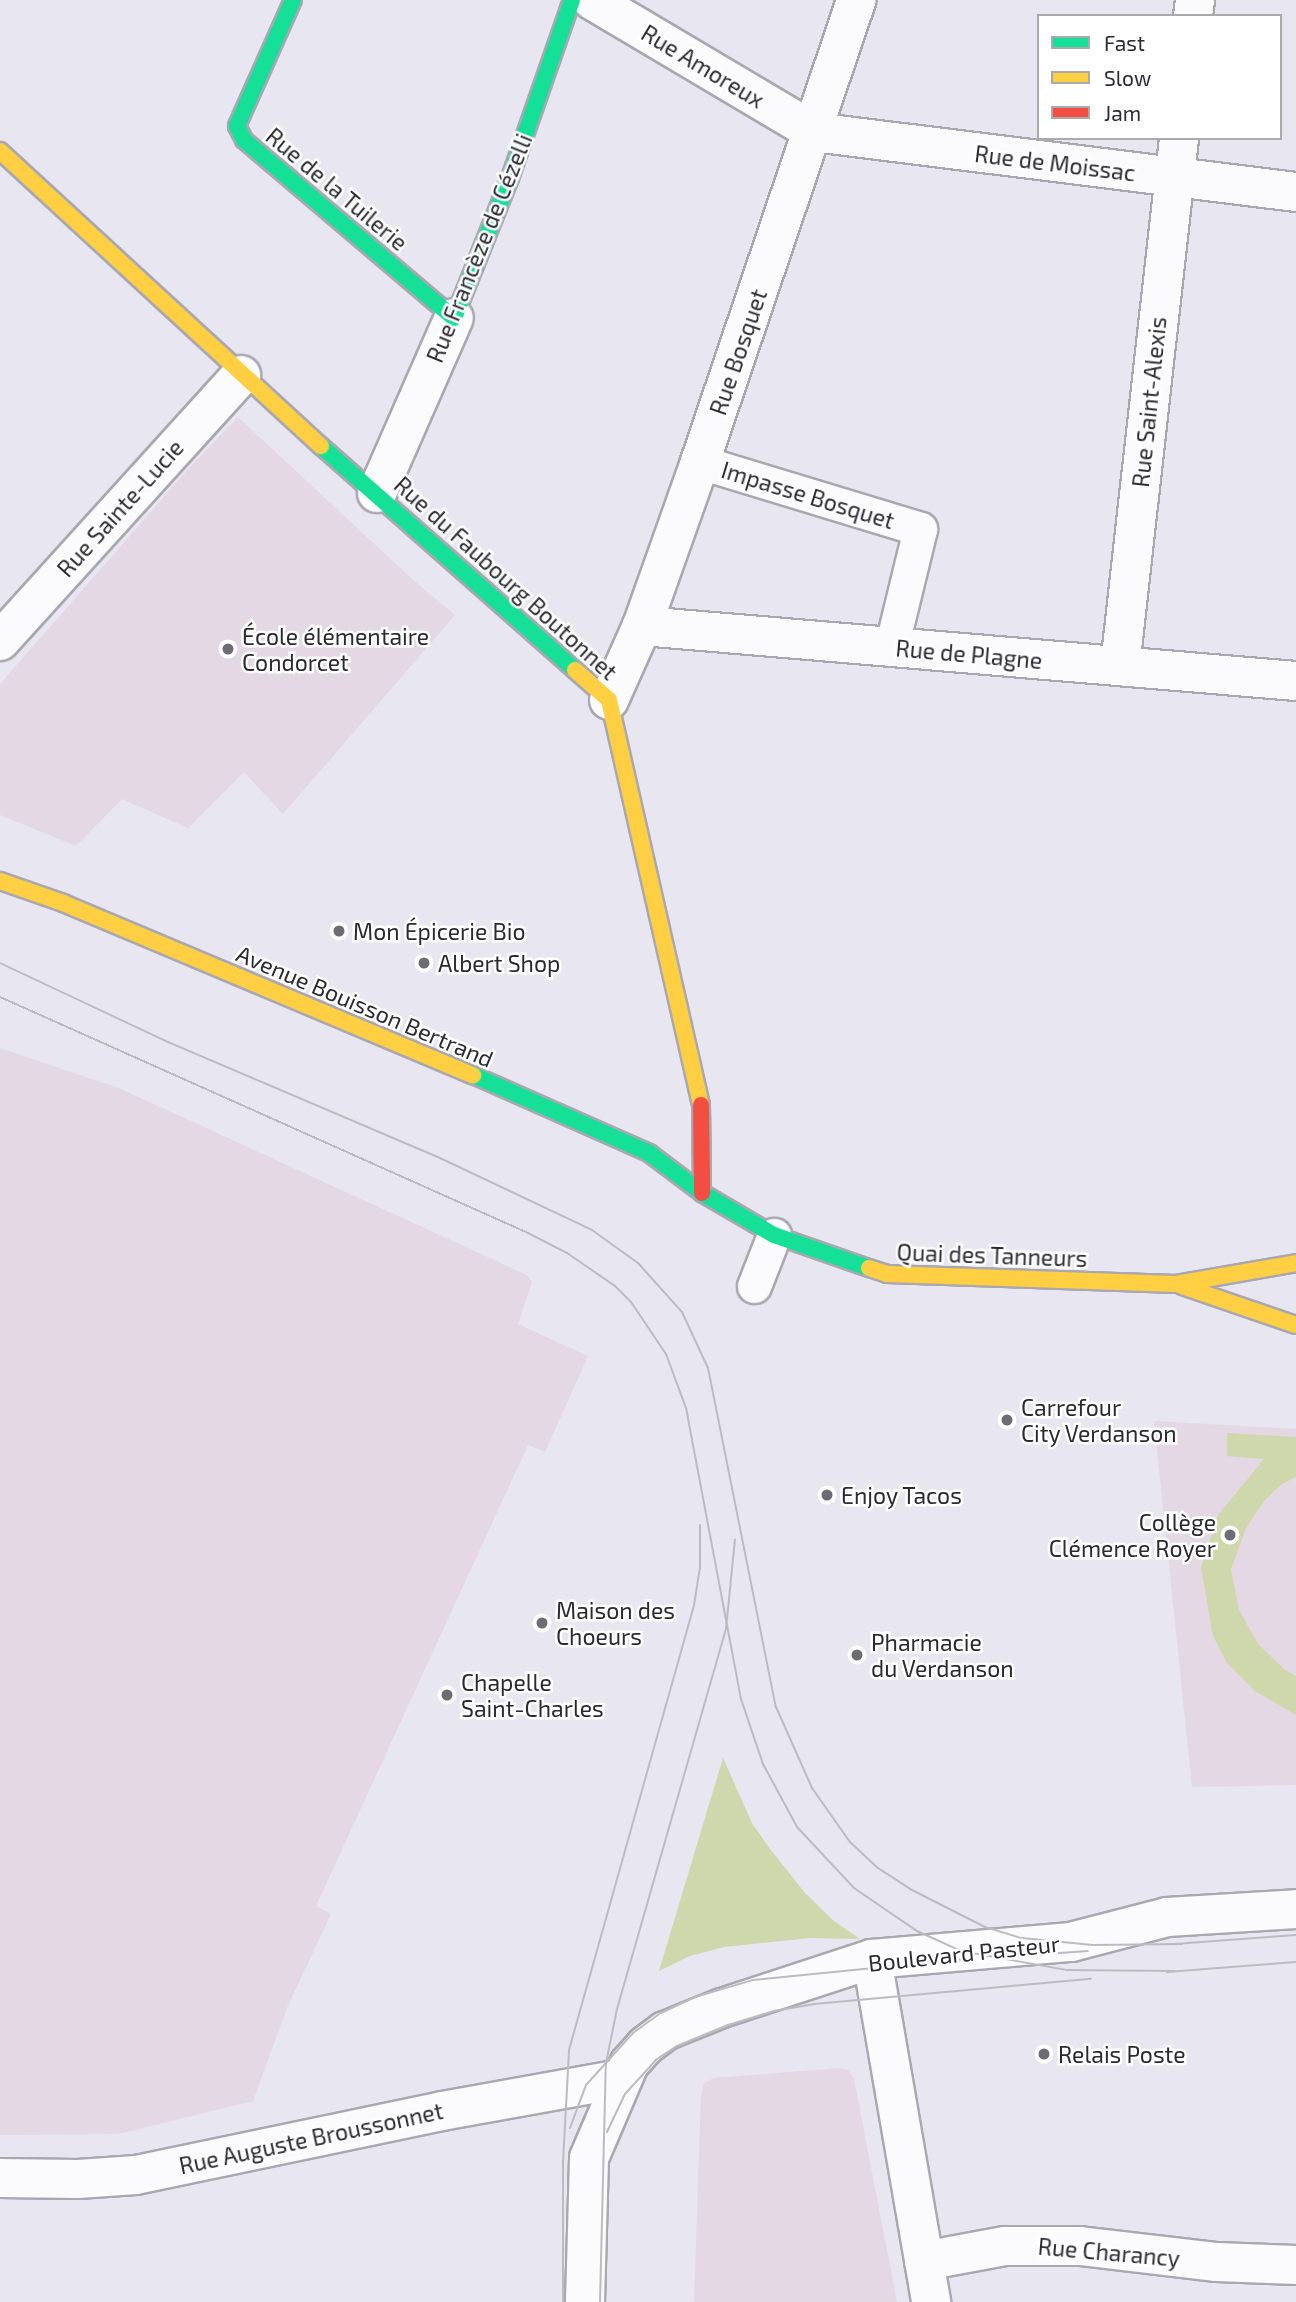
<!DOCTYPE html>
<meta charset="utf-8">
<style>
body{margin:0}
#map{position:relative;width:1296px;height:2302px;overflow:hidden;background:#e7e6f1;font-family:"Exo 2",sans-serif}
div>[style]{position:absolute}
.education>*{inset:0;background:#e4d8e4}
.green>*{inset:0;background:#cfd7ac}
.roads{filter:drop-shadow(2px 0 #a9a8b1) drop-shadow(-2px 0 #a9a8b1) drop-shadow(0 2px #a9a8b1) drop-shadow(0 -2px #a9a8b1)}
.lane>*{height:33px;margin:-16.5px;padding:0 16.5px;transform-origin:16.5px;border-radius:16.5px;background:#fbfbfd}
.street>*{height:38px;margin:-19px;padding:0 19px;transform-origin:19px;border-radius:19px;background:#fbfbfd}
.fast>*{height:16px;margin:-8px;padding:0 8px;transform-origin:8px;border-radius:8px;background:#16e098}
.slow>*{height:16px;margin:-8px;padding:0 8px;transform-origin:8px;border-radius:8px;background:#ffcf43}
.jam>*{height:16px;margin:-8px;padding:0 8px;transform-origin:8px;border-radius:8px;background:#f24e42}
.tram>*{height:2px;margin:-1px;padding:0 1px;transform-origin:1px;border-radius:1px;background:#bcbcc0}
.dots>*{width:19px;height:19px;translate:-50% -50%;box-sizing:border-box;border:4px solid #fff;border-radius:50%}
span{translate:-50% -50%;white-space:nowrap;text-align:center;line-height:1.15;-webkit-text-stroke:5px #fff;paint-order:stroke}
.street-label{font-size:23px;color:#2b2a32}
.poi-label{font-size:23px;color:#2b2a32}
.left{translate:0 -50%;text-align:left}
.right{translate:-100% -50%;text-align:right}
.legend{position:absolute;left:1037px;top:14px;width:245px;height:126px;box-sizing:border-box;background:#fff;border:2px solid #aaaaad;margin:0;padding:9px 12px;list-style:none;font-size:21px;color:#2b2a32}
.legend li{display:flex;align-items:center;gap:14px;height:35px}
.legend b{width:35px;border:2px solid #aaaaad}
</style>
<div id="map">
<div class="education">
<div style="clip-path:polygon(238px 417px,413px 580px,455px 615px,283px 814px,244px 772px,188px 828px,122px 799px,76px 846px,0 815px,0 684px,189px 468px)"></div>
<div style="clip-path:polygon(0 1048px,121px 1089px,527px 1275px,532px 1282px,518px 1324px,588px 1356px,545px 1452px,528px 1445px,316px 1906px,331px 1914px,287px 2008px,253px 2101px,118px 2134px,0 2135px)"></div>
<div style="clip-path:polygon(1154px 1421px,1296px 1429px,1296px 1785px,1192px 1787px)"></div>
<div style="clip-path:polygon(839px 2068px,848px 2070px,854px 2079px,897px 2302px,694px 2302px,701px 2095px,704px 2083px,714px 2078px)"></div>
</div>
<div class="green">
<div style="clip-path:polygon(1227px 1433px,1296px 1437px,1296px 1477px,1282px 1484px,1264px 1501px,1246px 1528px,1231px 1569px,1239px 1610px,1258px 1644px,1285px 1670px,1296px 1676px,1296px 1715px,1255px 1691px,1227px 1663px,1213px 1636px,1201px 1568px,1208px 1546px,1218px 1515px,1264px 1459px,1227px 1456px)"></div>
<div style="clip-path:polygon(723px 1758px,752px 1823px,770px 1849px,805px 1893px,834px 1921px,860px 1939px,810px 1938px,724px 1947px,690px 1956px,659px 1971px)"></div>
</div>
<div class="roads">
<div class="lane">
<div style="left:700px;top:462px;width:230px;rotate:16.9deg"></div>
<div style="left:920px;top:529px;width:122px;rotate:103.7deg"></div>
<div style="left:754px;top:1286px;width:55px;rotate:-68.6deg"></div>
</div>
<div class="street">
<div style="left:592px;top:0;width:258px;rotate:30.7deg"></div>
<div style="left:814px;top:132px;width:486px;rotate:7.1deg"></div>
<div style="left:1193px;top:16px;width:16px;rotate:-83deg"></div>
<div style="left:377px;top:493px;width:191px;rotate:-66.3deg"></div>
<div style="left:642px;top:626px;width:656px;rotate:4.81deg"></div>
<div style="left:0;top:641px;width:359px;rotate:-47.8deg"></div>
<div style="left:1120px;top:666px;width:531px;rotate:-83.62deg"></div>
<div style="left:609px;top:700px;width:81px;rotate:-66deg"></div>
<div style="left:642px;top:626px;width:174px;rotate:-70.5deg"></div>
<div style="left:700px;top:462px;width:488px;rotate:-71.3deg"></div>
<div style="left:872px;top:1959px;width:348px;rotate:80.2deg"></div>
<div style="left:0;top:2178px;width:78px;rotate:0.7deg"></div>
<div style="left:78px;top:2179px;width:58px;rotate:-3.9deg"></div>
<div style="left:136px;top:2175px;width:313px;rotate:-11.8deg"></div>
<div style="left:442px;top:2111px;width:181px;rotate:-10.2deg"></div>
<div style="left:924px;top:2261px;width:82px;rotate:-10.5deg"></div>
<div style="left:1005px;top:2246px;width:75px"></div>
<div style="left:1080px;top:2246px;width:138px;rotate:6.7deg"></div>
<div style="left:1217px;top:2262px;width:79px;rotate:2.2deg"></div>
<div style="left:585px;top:2302px;width:144px;rotate:-88.4deg"></div>
<div style="left:589px;top:2158px;width:102px;rotate:-66.9deg"></div>
<div style="left:629px;top:2064px;width:24px;rotate:-48deg"></div>
<div style="left:645px;top:2046px;width:25px;rotate:-37deg"></div>
<div style="left:665px;top:2031px;width:61px;rotate:-22deg"></div>
<div style="left:722px;top:2008px;width:158px;rotate:-18.1deg"></div>
<div style="left:872px;top:1959px;width:200px;rotate:-4.9deg"></div>
<div style="left:1071px;top:1942px;width:99px;rotate:-14.6deg"></div>
<div style="left:1167px;top:1917px;width:129px;rotate:-3.5deg"></div>
</div>
<div class="fast">
<div style="left:293px;top:0;width:138px;rotate:114deg"></div>
<div style="left:237px;top:126px;width:16px;rotate:63deg"></div>
<div style="left:244px;top:140px;width:275px;rotate:40.3deg"></div>
<div style="left:454px;top:318px;width:151px;rotate:-68.2deg"></div>
<div style="left:510px;top:178px;width:188px;rotate:-70.8deg"></div>
<div style="left:321px;top:446px;width:339px;rotate:41.4deg"></div>
<div style="left:473px;top:1075px;width:193px;rotate:23.9deg"></div>
<div style="left:649px;top:1153px;width:66px;rotate:37deg"></div>
<div style="left:702px;top:1193px;width:83px;rotate:30.3deg"></div>
<div style="left:774px;top:1235px;width:101px;rotate:19.2deg"></div>
</div>
<div class="slow">
<div style="left:0;top:151px;width:436px;rotate:42.6deg"></div>
<div style="left:575px;top:670px;width:45px;rotate:41.4deg"></div>
<div style="left:609px;top:700px;width:415px;rotate:77.2deg"></div>
<div style="left:0;top:881px;width:67px;rotate:19.2deg"></div>
<div style="left:63px;top:903px;width:445px;rotate:22.8deg"></div>
<div style="left:869px;top:1268px;width:19px;rotate:18deg"></div>
<div style="left:887px;top:1274px;width:289px;rotate:2deg"></div>
<div style="left:1176px;top:1284px;width:122px;rotate:-9.9deg"></div>
<div style="left:1182px;top:1286px;width:120px;rotate:18.9deg"></div>
</div>
<div class="jam">
<div style="left:701px;top:1105px;width:88px;rotate:89.3deg"></div>
</div>
</div>
<div class="tram">
<div style="left:0;top:963px;width:186px;rotate:25.2deg"></div>
<div style="left:168px;top:1042px;width:296px;rotate:23.1deg"></div>
<div style="left:440px;top:1158px;width:168px;rotate:25.3deg"></div>
<div style="left:592px;top:1230px;width:57px;rotate:35.7deg"></div>
<div style="left:638px;top:1263px;width:66px;rotate:48.1deg"></div>
<div style="left:682px;top:1312px;width:62px;rotate:65.1deg"></div>
<div style="left:708px;top:1368px;width:346px;rotate:78.7deg"></div>
<div style="left:776px;top:1707px;width:89px;rotate:66deg"></div>
<div style="left:812px;top:1788px;width:66px;rotate:54.9deg"></div>
<div style="left:850px;top:1842px;width:38px;rotate:43deg"></div>
<div style="left:878px;top:1868px;width:38px;rotate:33deg"></div>
<div style="left:910px;top:1889px;width:84px;rotate:26.9deg"></div>
<div style="left:985px;top:1927px;width:39px;rotate:17deg"></div>
<div style="left:1022px;top:1938px;width:71px;rotate:5.6deg"></div>
<div style="left:1093px;top:1945px;width:89px;rotate:-0.6deg"></div>
<div style="left:0;top:997px;width:578px;rotate:24.08deg"></div>
<div style="left:528px;top:1233px;width:44px;rotate:27.1deg"></div>
<div style="left:567px;top:1253px;width:58px;rotate:34.5deg"></div>
<div style="left:615px;top:1286px;width:23px;rotate:45deg"></div>
<div style="left:631px;top:1302px;width:63px;rotate:56.1deg"></div>
<div style="left:666px;top:1354px;width:58px;rotate:69.7deg"></div>
<div style="left:686px;top:1408px;width:296px;rotate:79.3deg"></div>
<div style="left:741px;top:1699px;width:69px;rotate:71.3deg"></div>
<div style="left:763px;top:1764px;width:72px;rotate:61.6deg"></div>
<div style="left:797px;top:1827px;width:83px;rotate:46.9deg"></div>
<div style="left:854px;top:1888px;width:76px;rotate:34.3deg"></div>
<div style="left:917px;top:1931px;width:48px;rotate:24.4deg"></div>
<div style="left:961px;top:1951px;width:108px;rotate:10.2deg"></div>
<div style="left:1067px;top:1970px;width:107px;rotate:0.5deg"></div>
<div style="left:1175px;top:1944px;width:121px;rotate:-4.3deg"></div>
<div style="left:1018px;top:1956px;width:70px;rotate:-4.1deg"></div>
<div style="left:1167px;top:1972px;width:129px;rotate:-4.4deg"></div>
<div style="left:570px;top:2128px;width:46px;rotate:-69.6deg"></div>
<div style="left:586px;top:2085px;width:70px;rotate:-47.9deg"></div>
<div style="left:633px;top:2033px;width:34px;rotate:-36deg"></div>
<div style="left:661px;top:2013px;width:38px;rotate:-25deg"></div>
<div style="left:695px;top:1997px;width:60px;rotate:-16.3deg"></div>
<div style="left:753px;top:1980px;width:220px;rotate:-5.7deg"></div>
<div style="left:607px;top:2132px;width:42px;rotate:-64.7deg"></div>
<div style="left:625px;top:2094px;width:47px;rotate:-47.6deg"></div>
<div style="left:657px;top:2059px;width:24px;rotate:-33deg"></div>
<div style="left:677px;top:2046px;width:55px;rotate:-22.4deg"></div>
<div style="left:728px;top:2025px;width:48px;rotate:-16.9deg"></div>
<div style="left:774px;top:2011px;width:41px;rotate:-9.9deg"></div>
<div style="left:814px;top:2004px;width:278px;rotate:-5.2deg"></div>
<div style="left:563px;top:2302px;width:140px;rotate:-90deg"></div>
<div style="left:563px;top:2162px;width:112px;rotate:-86.9deg"></div>
<div style="left:569px;top:2050px;width:462px;rotate:-74.3deg"></div>
<div style="left:694px;top:1605px;width:37px;rotate:-81deg"></div>
<div style="left:700px;top:1568px;width:43px;rotate:-90deg"></div>
<div style="left:600px;top:2302px;width:239px;rotate:-88.6deg"></div>
<div style="left:606px;top:2063px;width:55px;rotate:-78.5deg"></div>
<div style="left:617px;top:2009px;width:395px;rotate:-74deg"></div>
<div style="left:726px;top:1629px;width:90px;rotate:-84.3deg"></div>
</div>
<div class="dots">
<div style="left:228px;top:649px;background:#6d6c75"></div>
<div style="left:339px;top:931px;background:#6d6c75"></div>
<div style="left:424px;top:963px;background:#6d6c75"></div>
<div style="left:1007px;top:1420px;background:#6d6c75"></div>
<div style="left:827px;top:1495px;background:#6d6c75"></div>
<div style="left:1230px;top:1535px;background:#6d6c75"></div>
<div style="left:542px;top:1623px;background:#6d6c75"></div>
<div style="left:857px;top:1655px;background:#6d6c75"></div>
<div style="left:447px;top:1695px;background:#6d6c75"></div>
<div style="left:1044px;top:2054px;background:#6d6c75"></div>
</div>
<div class="street-label">
<span style="left:703px;top:66px;rotate:31deg">Rue Amoreux</span>
<span style="left:1055px;top:163px;rotate:7deg">Rue de Moissac</span>
<span style="left:337px;top:189px;rotate:40deg">Rue de la Tuilerie</span>
<span style="left:479px;top:248px;rotate:-68deg">Rue Francèze de Cézelli</span>
<span style="left:738px;top:352px;rotate:-71deg">Rue Bosquet</span>
<span style="left:1149px;top:402px;rotate:-84deg">Rue Saint-Alexis</span>
<span style="left:808px;top:495px;rotate:17deg">Impasse Bosquet</span>
<span style="left:120px;top:508px;rotate:-48deg">Rue Sainte-Lucie</span>
<span style="left:506px;top:578px;rotate:42deg">Rue du Faubourg Boutonnet</span>
<span style="left:969px;top:654px;rotate:5deg">Rue de Plagne</span>
<span style="left:365px;top:1006px;rotate:23deg">Avenue Bouisson Bertrand</span>
<span style="left:992px;top:1255px;rotate:2deg">Quai des Tanneurs</span>
<span style="left:964px;top:1953px;rotate:-6deg">Boulevard Pasteur</span>
<span style="left:311px;top:2138px;rotate:-12deg">Rue Auguste Broussonnet</span>
<span style="left:1109px;top:2252px;rotate:5deg">Rue Charancy</span>
</div>
<div class="poi-label">
<span class="left" style="left:242px;top:649px">École élémentaire<br>Condorcet</span>
<span class="left" style="left:353px;top:931px">Mon Épicerie Bio</span>
<span class="left" style="left:438px;top:963px">Albert Shop</span>
<span class="left" style="left:1021px;top:1420px">Carrefour<br>City Verdanson</span>
<span class="left" style="left:841px;top:1495px">Enjoy Tacos</span>
<span class="right" style="left:1216px;top:1535px">Collège<br>Clémence Royer</span>
<span class="left" style="left:556px;top:1623px">Maison des<br>Choeurs</span>
<span class="left" style="left:871px;top:1655px">Pharmacie<br>du Verdanson</span>
<span class="left" style="left:461px;top:1695px">Chapelle<br>Saint-Charles</span>
<span class="left" style="left:1058px;top:2054px">Relais Poste</span>
</div>
<ul class="legend">
<li><b style="height:9px;background:#16e098"></b>Fast</li>
<li><b style="height:9px;background:#ffcf43"></b>Slow</li>
<li><b style="height:9px;background:#f24e42"></b>Jam</li>
</ul>
</div>
